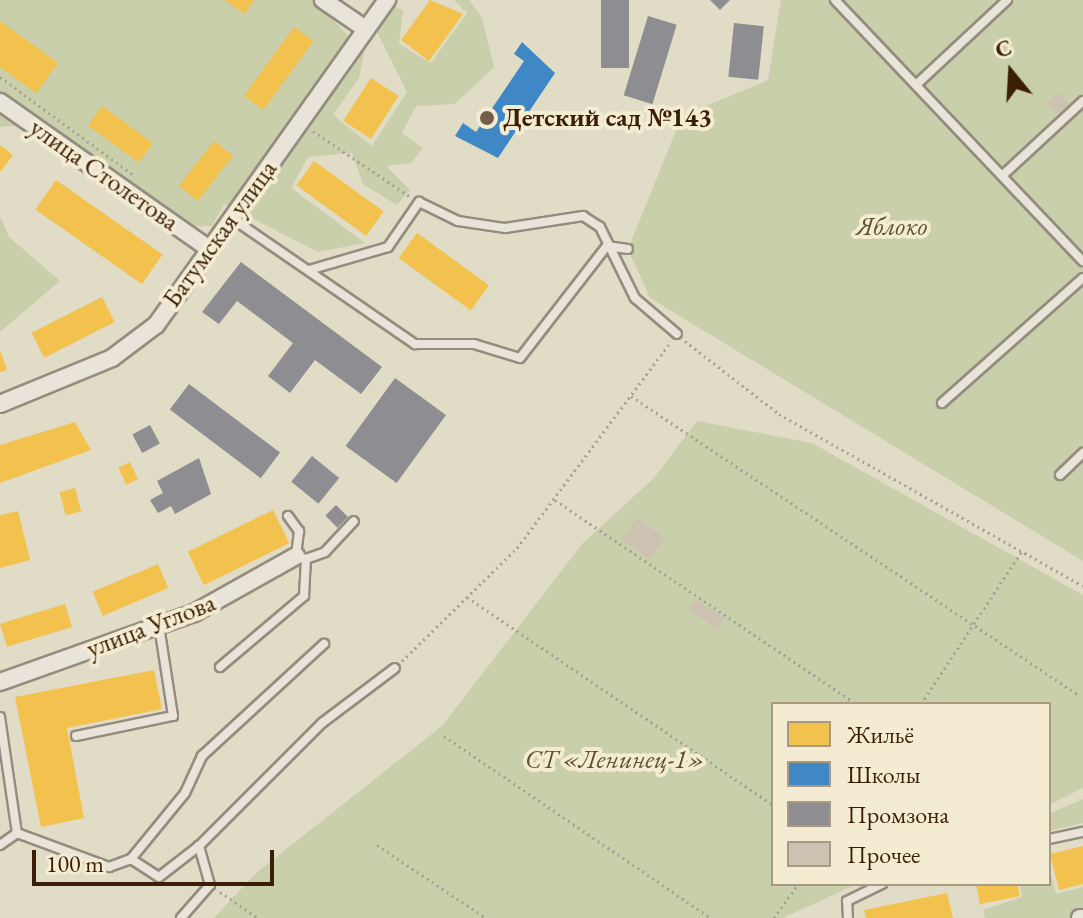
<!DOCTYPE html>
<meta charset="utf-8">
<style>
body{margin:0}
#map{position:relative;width:1083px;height:918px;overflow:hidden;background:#e1dcc6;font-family:"EB Garamond",serif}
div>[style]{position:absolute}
.green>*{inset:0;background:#c8cfaa}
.homes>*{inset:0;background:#f2c14e;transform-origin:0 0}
.schools>*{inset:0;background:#3f88c5}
.industry>*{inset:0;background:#8d8d92;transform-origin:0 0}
.building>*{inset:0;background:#cdc1b1;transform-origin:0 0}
.path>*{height:3px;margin-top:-1.5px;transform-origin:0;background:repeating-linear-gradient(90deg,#a6a196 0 2px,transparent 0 6px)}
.roads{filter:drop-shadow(2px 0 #948d7e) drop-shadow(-2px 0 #948d7e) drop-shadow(0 2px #948d7e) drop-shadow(0 -2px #948d7e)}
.service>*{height:8px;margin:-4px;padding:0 4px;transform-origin:4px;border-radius:4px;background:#e8e4da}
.minor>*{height:16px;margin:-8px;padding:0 8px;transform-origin:8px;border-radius:8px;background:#e8e4da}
.dots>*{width:22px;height:22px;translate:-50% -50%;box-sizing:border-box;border:4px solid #f3ecd3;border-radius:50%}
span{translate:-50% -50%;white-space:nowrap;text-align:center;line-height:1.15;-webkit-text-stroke:8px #f3ecd3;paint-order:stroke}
.poi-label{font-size:26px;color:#3a1e06;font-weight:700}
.left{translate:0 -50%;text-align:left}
.street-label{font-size:26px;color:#3a1e06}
.park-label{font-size:26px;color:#5f5030;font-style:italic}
.legend{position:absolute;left:771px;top:702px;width:280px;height:184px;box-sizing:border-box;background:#f3ecd3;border:2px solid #a99a81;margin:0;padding:10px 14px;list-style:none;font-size:24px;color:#3a1e06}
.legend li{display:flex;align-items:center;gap:16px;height:40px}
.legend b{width:40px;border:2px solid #a99a81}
.north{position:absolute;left:971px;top:32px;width:80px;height:80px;-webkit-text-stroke:6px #f3ecd3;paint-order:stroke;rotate:342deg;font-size:22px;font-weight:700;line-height:32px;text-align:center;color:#3a1e06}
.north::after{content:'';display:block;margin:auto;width:28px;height:36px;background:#3a1e06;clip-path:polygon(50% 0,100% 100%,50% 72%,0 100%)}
.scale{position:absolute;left:32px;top:850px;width:242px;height:36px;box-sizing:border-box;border:4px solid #3a1e06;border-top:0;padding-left:10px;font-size:24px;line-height:28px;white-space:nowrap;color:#3a1e06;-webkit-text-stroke:6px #f3ecd3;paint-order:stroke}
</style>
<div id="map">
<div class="green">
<div style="clip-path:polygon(0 0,315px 0,364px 53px,359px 78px,333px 115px,372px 146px,407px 92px,375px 28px,390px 5px,403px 10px,399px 44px,431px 63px,467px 13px,454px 0,469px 0,482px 18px,494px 67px,455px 104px,416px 106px,402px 133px,423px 148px,411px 163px,386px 166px,410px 190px,397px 205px,363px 184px,352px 153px,308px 157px,291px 188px,365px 243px,318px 252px,224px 204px,212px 226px,188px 226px,42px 124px,0 127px)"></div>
<div style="clip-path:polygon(781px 0,1083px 0,1083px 561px,650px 298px,628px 249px,682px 116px,768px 80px)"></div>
<div style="clip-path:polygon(0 216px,9px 237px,60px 281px,0 332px)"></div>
<div style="clip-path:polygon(697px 421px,812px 443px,1083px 595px,1083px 788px,1049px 805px,1049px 704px,773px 704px,773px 884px,857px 884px,783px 918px,214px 918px,256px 873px,442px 726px,583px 543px,654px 478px)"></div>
<div style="clip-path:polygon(1083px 799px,1083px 823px,1049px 831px,1049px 814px)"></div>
<div style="clip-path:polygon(1049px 866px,1056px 894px,1083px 887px,1083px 918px,985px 918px,983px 910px,1022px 897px,1020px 884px,1049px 884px)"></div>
</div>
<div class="homes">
<div style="clip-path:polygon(225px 0,254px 0,244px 14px)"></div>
<div style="clip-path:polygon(430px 0,463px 14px,429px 61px,401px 40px)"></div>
<div style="clip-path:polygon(0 21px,58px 63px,36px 93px,0 67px)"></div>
<div style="left:294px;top:27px;width:24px;height:85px;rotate:36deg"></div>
<div style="left:371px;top:78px;width:33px;height:51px;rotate:33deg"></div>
<div style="left:102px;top:106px;width:63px;height:24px;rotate:36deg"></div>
<div style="left:214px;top:141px;width:24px;height:57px;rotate:38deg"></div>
<div style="clip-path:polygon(0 145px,13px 155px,0 172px)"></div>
<div style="left:314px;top:161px;width:86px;height:30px;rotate:36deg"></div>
<div style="left:56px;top:180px;width:130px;height:36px;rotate:35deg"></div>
<div style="left:417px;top:233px;width:89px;height:31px;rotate:36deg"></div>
<div style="left:102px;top:297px;width:28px;height:79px;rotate:63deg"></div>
<div style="clip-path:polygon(0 350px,7px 370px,0 372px)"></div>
<div style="clip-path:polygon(75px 422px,91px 450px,0 483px,0 445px)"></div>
<div style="left:130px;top:462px;width:19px;height:13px;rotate:65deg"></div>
<div style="left:75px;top:488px;width:24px;height:16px;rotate:75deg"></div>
<div style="left:273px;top:510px;width:37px;height:95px;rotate:64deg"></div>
<div style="clip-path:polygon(18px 511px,30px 560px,0 568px,0 515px)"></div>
<div style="left:158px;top:564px;width:26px;height:71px;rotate:67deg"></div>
<div style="left:65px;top:604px;width:24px;height:68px;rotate:73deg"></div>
<div style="clip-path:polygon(154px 670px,162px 709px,67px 728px,84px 818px,41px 827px,15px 697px)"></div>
<div style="clip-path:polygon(1083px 846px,1083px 884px,1059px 890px,1050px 854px)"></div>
<div style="clip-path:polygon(976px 884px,1017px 884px,1020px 896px,980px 904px)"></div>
<div style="clip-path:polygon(947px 893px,953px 918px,866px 918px,864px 910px)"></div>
</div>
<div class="schools">
<div style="clip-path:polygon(522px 42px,555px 73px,498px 158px,455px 136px,463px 123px,476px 132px,524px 61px,514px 54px)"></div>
</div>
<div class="industry">
<div style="left:601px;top:0;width:28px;height:68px"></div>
<div style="clip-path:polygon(710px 0,730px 0,720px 10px)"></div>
<div style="left:648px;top:16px;width:30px;height:83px;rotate:17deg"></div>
<div style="left:734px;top:23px;width:30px;height:54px;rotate:6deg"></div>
<div style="clip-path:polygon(241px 262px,382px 367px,361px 394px,315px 360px,290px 393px,268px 376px,293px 343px,237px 301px,219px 324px,202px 312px)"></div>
<div style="left:395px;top:378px;width:63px;height:84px;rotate:36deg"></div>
<div style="left:189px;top:384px;width:114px;height:32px;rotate:37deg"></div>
<div style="left:150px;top:425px;width:21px;height:20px;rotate:62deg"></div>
<div style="left:312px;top:456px;width:35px;height:33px;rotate:39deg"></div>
<div style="clip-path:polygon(199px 458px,211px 494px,175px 514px,171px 506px,158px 513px,150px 500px,163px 493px,157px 481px)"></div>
<div style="left:336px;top:505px;width:17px;height:15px;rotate:45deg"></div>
</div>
<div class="building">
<div style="left:1059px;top:92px;width:15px;height:16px;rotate:48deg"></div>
<div style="left:637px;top:518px;width:34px;height:26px;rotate:36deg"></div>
<div style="left:696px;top:600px;width:33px;height:12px;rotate:33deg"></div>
</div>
<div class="path">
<div style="left:0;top:77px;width:164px;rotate:36.3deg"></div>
<div style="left:313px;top:131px;width:116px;rotate:34.1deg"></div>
<div style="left:685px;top:341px;width:119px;rotate:37.8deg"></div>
<div style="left:779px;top:414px;width:349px;rotate:29.5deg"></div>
<div style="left:631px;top:396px;width:540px;rotate:33.75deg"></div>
<div style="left:555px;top:500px;width:364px;rotate:34.1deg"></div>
<div style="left:467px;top:597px;width:370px;rotate:34.2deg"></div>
<div style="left:402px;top:661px;width:161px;rotate:-44.5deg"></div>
<div style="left:517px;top:548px;width:254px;rotate:-53.3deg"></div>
<div style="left:921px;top:704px;width:183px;rotate:-56.6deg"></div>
<div style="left:444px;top:736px;width:323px;rotate:34.3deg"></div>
<div style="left:377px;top:845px;width:131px;rotate:33.8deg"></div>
<div style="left:220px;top:892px;width:46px;rotate:34.4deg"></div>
<div style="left:774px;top:918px;width:42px;rotate:-54.8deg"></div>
</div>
<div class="roads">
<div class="service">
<div style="left:835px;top:0;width:360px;rotate:46.5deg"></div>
<div style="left:917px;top:84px;width:123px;rotate:-43deg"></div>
<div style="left:1003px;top:175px;width:109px;rotate:-42.8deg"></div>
<div style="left:233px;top:219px;width:221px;rotate:34.5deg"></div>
<div style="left:415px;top:344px;width:59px"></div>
<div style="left:474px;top:344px;width:48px;rotate:16.9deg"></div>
<div style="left:520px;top:358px;width:142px;rotate:-52.2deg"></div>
<div style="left:607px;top:246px;width:21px;rotate:8deg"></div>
<div style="left:309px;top:270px;width:82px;rotate:-16.2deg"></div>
<div style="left:388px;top:247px;width:55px;rotate:-55.4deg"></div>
<div style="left:419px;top:202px;width:43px;rotate:26deg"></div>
<div style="left:458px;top:221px;width:48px;rotate:8.5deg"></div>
<div style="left:505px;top:228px;width:79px;rotate:-8.7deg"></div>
<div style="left:583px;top:216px;width:20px;rotate:33deg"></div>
<div style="left:600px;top:227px;width:79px;rotate:63.8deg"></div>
<div style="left:635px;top:298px;width:55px;rotate:40.6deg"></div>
<div style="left:942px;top:403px;width:188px;rotate:-41.6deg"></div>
<div style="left:1060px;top:475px;width:32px;rotate:-44deg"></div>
<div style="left:288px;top:516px;width:19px;rotate:54deg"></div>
<div style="left:299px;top:531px;width:25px;rotate:97deg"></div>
<div style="left:296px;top:556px;width:10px;rotate:17deg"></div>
<div style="left:306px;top:559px;width:20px;rotate:-20deg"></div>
<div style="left:325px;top:552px;width:42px;rotate:-46.9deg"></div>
<div style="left:220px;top:667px;width:110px;rotate:-40.2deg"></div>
<div style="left:304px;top:596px;width:37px;rotate:-87deg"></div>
<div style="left:0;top:717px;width:117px;rotate:81.7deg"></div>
<div style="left:76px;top:736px;width:99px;rotate:-11.7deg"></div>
<div style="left:173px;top:716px;width:91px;rotate:-98.8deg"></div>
<div style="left:1049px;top:839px;width:35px;rotate:-12deg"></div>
<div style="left:0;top:845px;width:21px;rotate:-35deg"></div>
<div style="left:17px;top:833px;width:98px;rotate:20.3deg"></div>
<div style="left:109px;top:867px;width:23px;rotate:-20deg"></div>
<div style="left:131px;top:859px;width:33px;rotate:33deg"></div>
<div style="left:159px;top:877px;width:51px;rotate:-37.8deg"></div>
<div style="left:131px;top:859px;width:85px;rotate:-50.7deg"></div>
<div style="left:185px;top:793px;width:41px;rotate:-65.3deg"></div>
<div style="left:202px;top:756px;width:166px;rotate:-42.6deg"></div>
<div style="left:181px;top:918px;width:44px;rotate:-48.7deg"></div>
<div style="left:210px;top:885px;width:41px;rotate:-105.8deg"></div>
<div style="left:199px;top:846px;width:174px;rotate:-45deg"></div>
<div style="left:322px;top:723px;width:91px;rotate:-37deg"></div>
<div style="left:848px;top:918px;width:17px;rotate:-93deg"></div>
<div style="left:847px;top:901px;width:39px;rotate:-26deg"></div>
</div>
<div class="minor">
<div style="left:323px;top:0;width:50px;rotate:34.3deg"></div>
<div style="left:0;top:102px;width:256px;rotate:35.1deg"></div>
<div style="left:0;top:404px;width:121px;rotate:-22.3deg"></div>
<div style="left:112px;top:358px;width:55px;rotate:-36.9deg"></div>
<div style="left:156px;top:325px;width:399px;rotate:-54.6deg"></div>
<div style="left:0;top:682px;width:206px;rotate:-19.6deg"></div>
<div style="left:194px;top:613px;width:117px;rotate:-29.2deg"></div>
<div style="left:1080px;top:918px;width:3px"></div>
</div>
</div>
<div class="dots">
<div style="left:487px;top:118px;background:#746049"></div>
</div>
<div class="poi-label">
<span class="left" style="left:503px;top:118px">Детский сад №143</span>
</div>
<div class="street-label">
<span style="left:104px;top:175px;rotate:35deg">улица Столетова</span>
<span style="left:220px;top:234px;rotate:-54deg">Батумская улица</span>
<span style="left:151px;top:626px;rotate:-21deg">улица Углова</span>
</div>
<div class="park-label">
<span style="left:892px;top:227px">Яблоко</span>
<span style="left:615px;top:760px">СТ «Ленинец-1»</span>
</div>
<ul class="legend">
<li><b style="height:22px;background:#f2c14e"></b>Жильё</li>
<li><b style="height:22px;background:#3f88c5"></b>Школы</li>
<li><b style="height:22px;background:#8d8d92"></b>Промзона</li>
<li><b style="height:22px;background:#cdc1b1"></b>Прочее</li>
</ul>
<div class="north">С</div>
<div class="scale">100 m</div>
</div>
